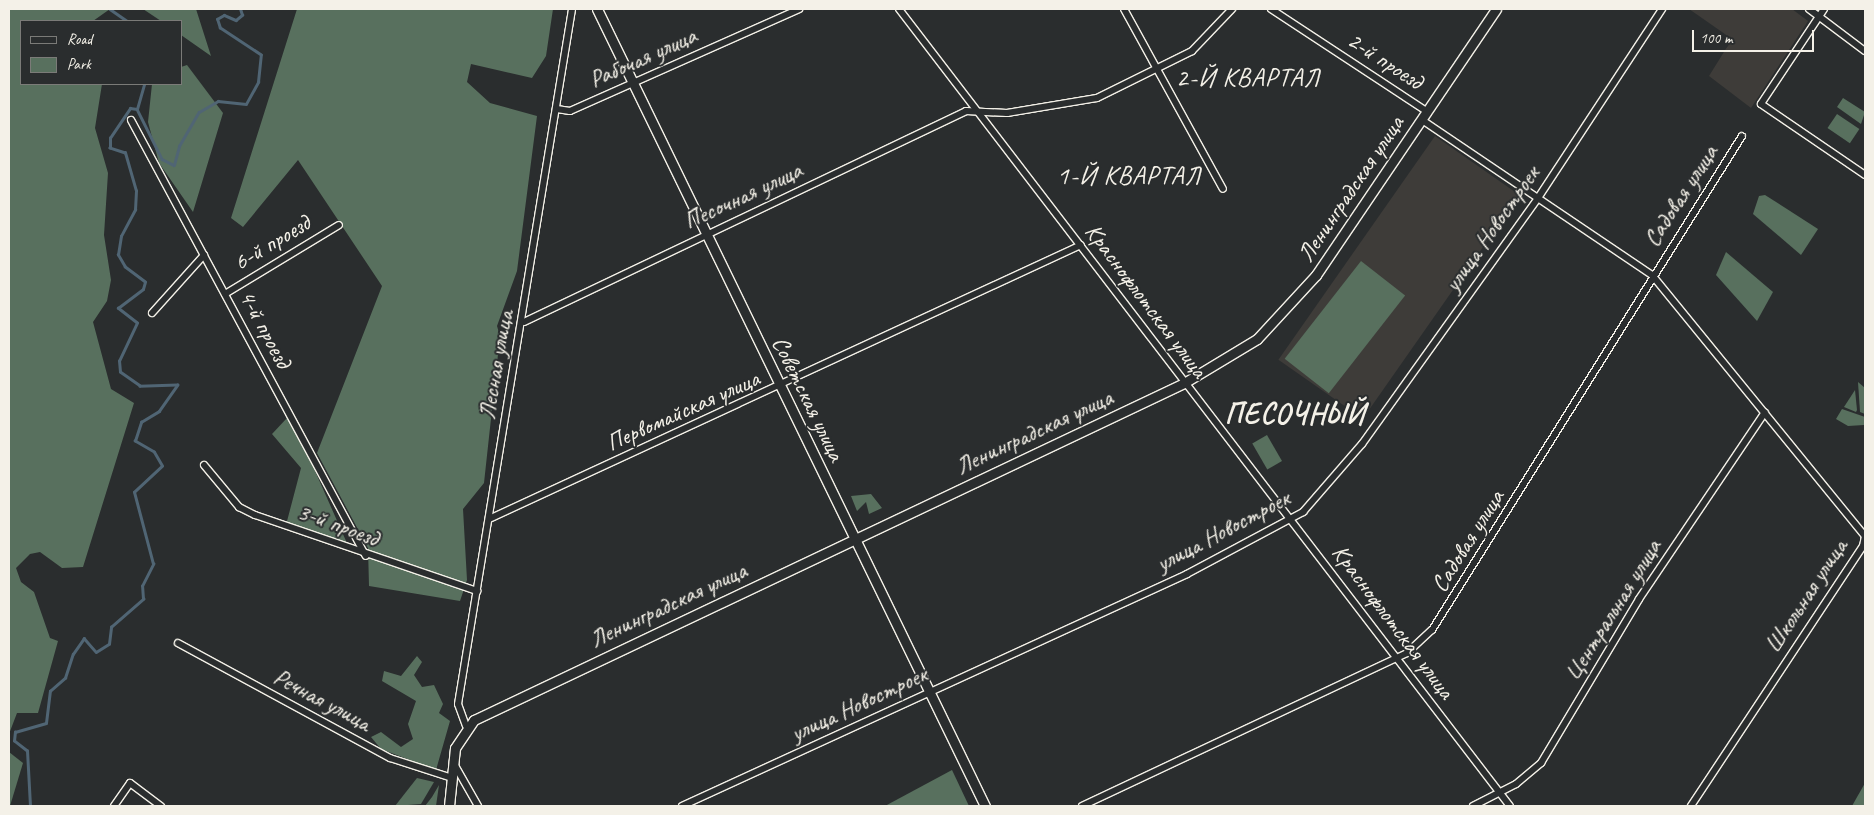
<!DOCTYPE html>
<meta charset="utf-8">
<style>
body{margin:0}
#map{position:relative;width:1874px;height:815px;overflow:hidden;background:#2a2d2e;font-family:Caveat,sans-serif}
div>[style]{position:absolute}
.built>*{inset:0;background:#3e3c39;transform-origin:0 0}
.green>*{inset:0;background:#58705e;transform-origin:0 0}
.stream>*{height:2.5px;margin:-1.25px;padding:0 1.25px;transform-origin:1.25px;border-radius:1.25px;background:#506574}
.roads{filter:drop-shadow(1px 0 #f4f1e8) drop-shadow(-1px 0 #f4f1e8) drop-shadow(0 1px #f4f1e8) drop-shadow(0 -1px #f4f1e8)}
.street>*{height:6px;margin:-3px;padding:0 3px;transform-origin:3px;border-radius:3px;background:#2a2d2e}
.secondary>*{height:9px;margin:-4.5px;padding:0 4.5px;transform-origin:4.5px;border-radius:4.5px;background:#2a2d2e}
span{translate:-50% -50%;white-space:nowrap;text-align:center;line-height:1.15;-webkit-text-stroke:4px #2a2d2e;paint-order:stroke}
.street-label{font-size:24px;color:#f4f1e8}
.quarter-label{font-size:26px;color:#f4f1e8;letter-spacing:1px}
.district-label{font-size:29px;color:#f4f1e8;font-weight:700;letter-spacing:1px}
.frame{position:absolute;inset:0;border:10px solid #f4f1e8;pointer-events:none}
.legend{position:absolute;left:20px;top:20px;width:162px;height:65px;box-sizing:border-box;background:#2a2d2e;border:1px solid #7b7b78;margin:0;padding:6px 9px;list-style:none;font-size:15px;color:#f4f1e8}
.legend li{display:flex;align-items:center;gap:10px;height:25px}
.legend b{width:25px;border:1px solid #7b7b78}
.scale{position:absolute;left:1692px;top:30px;width:122px;height:22px;box-sizing:border-box;border:2px solid #f4f1e8;border-top:0;padding-left:6px;font-size:15px;line-height:18px;white-space:nowrap;color:#f4f1e8;-webkit-text-stroke:4px #2a2d2e;paint-order:stroke}
</style>
<div id="map">
<div class="built">
<div style="clip-path:polygon(1689px 9px,1792px 9px,1808px 21px,1751px 108px,1709px 76px,1732px 39px)"></div>
<div style="left:1435px;top:136px;width:103px;height:273px;rotate:35deg"></div>
</div>
<div class="green">
<div style="clip-path:polygon(9px 9px,110px 9px,93px 21px,21px 21px,21px 84px,102px 84px,95px 128px,108px 173px,104px 235px,111px 280px,107px 301px,93px 322px,111px 389px,134px 403px,83px 567px,62px 568px,40px 552px,30px 554px,16px 568px,21px 582px,34px 592px,50px 638px,58px 641px,38px 713px,17px 713px,9px 734px)"></div>
<div style="clip-path:polygon(143px 9px,196px 9px,211px 56px,181px 35px,181px 21px,161px 21px)"></div>
<div style="clip-path:polygon(297px 9px,553px 9px,546px 56px,532px 78px,471px 64px,467px 82px,490px 103px,537px 116px,517px 271px,497px 326px,500px 336px,484px 483px,463px 509px,467px 580px,460px 601px,369px 586px,368px 548px,317px 453px,382px 286px,298px 160px,243px 227px,231px 218px)"></div>
<div style="clip-path:polygon(187px 65px,223px 113px,193px 212px,159px 163px,148px 122px,152px 84px,181px 84px,181px 67px)"></div>
<div style="clip-path:polygon(1843px 98px,1865px 112px,1861px 124px,1837px 107px)"></div>
<div style="left:1837px;top:114px;width:27px;height:17px;rotate:34deg"></div>
<div style="clip-path:polygon(1765px 195px,1818px 229px,1801px 255px,1753px 214px,1759px 196px)"></div>
<div style="clip-path:polygon(1726px 252px,1773px 292px,1757px 321px,1716px 275px)"></div>
<div style="left:1361px;top:261px;width:56px;height:124px;rotate:38deg"></div>
<div style="clip-path:polygon(1858px 382px,1865px 388px,1865px 414px,1860px 412px)"></div>
<div style="clip-path:polygon(1855px 390px,1857px 410px,1856px 412px,1844px 407px)"></div>
<div style="clip-path:polygon(1842px 409px,1865px 417px,1864px 425px,1848px 426px,1836px 419px)"></div>
<div style="clip-path:polygon(287px 418px,308px 455px,350px 550px,286px 525px,301px 468px,272px 434px)"></div>
<div style="left:1267px;top:435px;width:30px;height:17px;rotate:60deg"></div>
<div style="clip-path:polygon(871px 494px,882px 508px,869px 514px,866px 502px,857px 511px,851px 496px)"></div>
<div style="clip-path:polygon(417px 656px,422px 662px,414px 675px,422px 687px,434px 685px,443px 704px,439px 713px,450px 721px,436px 770px,381px 749px,371px 737px,381px 732px,401px 747px,413px 739px,408px 724px,416px 701px,382px 681px,384px 671px,401px 676px)"></div>
<div style="clip-path:polygon(9px 752px,23px 763px,10px 806px,9px 806px)"></div>
<div style="clip-path:polygon(952px 770px,969px 806px,885px 806px)"></div>
<div style="clip-path:polygon(417px 778px,434px 782px,421px 804px,395px 806px)"></div>
<div style="clip-path:polygon(1865px 783px,1865px 806px,1852px 806px)"></div>
<div style="clip-path:polygon(439px 785px,436px 806px,425px 806px,432px 797px)"></div>
</div>
<div class="stream">
<div style="left:110px;top:9px;width:21px;rotate:35deg"></div>
<div style="left:137px;top:109px;width:26px;rotate:-74deg"></div>
<div style="left:30px;top:806px;width:55px;rotate:-93.1deg"></div>
<div style="left:27px;top:751px;width:16px;rotate:-142deg"></div>
<div style="left:14px;top:741px;width:9px;rotate:-84deg"></div>
<div style="left:15px;top:732px;width:32px;rotate:-16deg"></div>
<div style="left:46px;top:723px;width:32px;rotate:-83deg"></div>
<div style="left:50px;top:691px;width:20px;rotate:-41deg"></div>
<div style="left:65px;top:678px;width:25px;rotate:-72deg"></div>
<div style="left:73px;top:654px;width:19px;rotate:-55deg"></div>
<div style="left:84px;top:638px;width:18px;rotate:49deg"></div>
<div style="left:96px;top:652px;width:15px;rotate:-32deg"></div>
<div style="left:109px;top:644px;width:17px;rotate:-83deg"></div>
<div style="left:111px;top:627px;width:43px;rotate:-41.2deg"></div>
<div style="left:143px;top:599px;width:13px;rotate:-94deg"></div>
<div style="left:142px;top:586px;width:25px;rotate:-63deg"></div>
<div style="left:153px;top:564px;width:74px;rotate:-104.8deg"></div>
<div style="left:134px;top:492px;width:38px;rotate:-43deg"></div>
<div style="left:162px;top:466px;width:16px;rotate:-120deg"></div>
<div style="left:154px;top:452px;width:22px;rotate:-150deg"></div>
<div style="left:135px;top:441px;width:20px;rotate:-72deg"></div>
<div style="left:141px;top:422px;width:21px;rotate:-31deg"></div>
<div style="left:159px;top:411px;width:32px;rotate:-55deg"></div>
<div style="left:177px;top:385px;width:37px;rotate:178deg"></div>
<div style="left:140px;top:386px;width:24px;rotate:-145deg"></div>
<div style="left:120px;top:372px;width:11px;rotate:-95deg"></div>
<div style="left:119px;top:361px;width:42px;rotate:-64.7deg"></div>
<div style="left:137px;top:323px;width:24px;rotate:-142deg"></div>
<div style="left:118px;top:308px;width:31px;rotate:-37deg"></div>
<div style="left:143px;top:289px;width:7px;rotate:-74deg"></div>
<div style="left:145px;top:282px;width:25px;rotate:-143deg"></div>
<div style="left:125px;top:267px;width:14px;rotate:-120deg"></div>
<div style="left:118px;top:255px;width:19px;rotate:-81deg"></div>
<div style="left:121px;top:236px;width:30px;rotate:-62deg"></div>
<div style="left:135px;top:210px;width:19px;rotate:-87deg"></div>
<div style="left:136px;top:191px;width:40px;rotate:-106deg"></div>
<div style="left:125px;top:153px;width:16px;rotate:-162deg"></div>
<div style="left:110px;top:148px;width:10px;rotate:-90deg"></div>
<div style="left:110px;top:138px;width:36px;rotate:-56deg"></div>
<div style="left:130px;top:108px;width:7px;rotate:8deg"></div>
<div style="left:137px;top:109px;width:56px;rotate:63.4deg"></div>
<div style="left:162px;top:159px;width:13px;rotate:27deg"></div>
<div style="left:174px;top:165px;width:20px;rotate:-75deg"></div>
<div style="left:179px;top:146px;width:39px;rotate:-60deg"></div>
<div style="left:199px;top:112px;width:22px;rotate:-30deg"></div>
<div style="left:218px;top:101px;width:28px;rotate:6deg"></div>
<div style="left:246px;top:104px;width:25px;rotate:-61deg"></div>
<div style="left:258px;top:82px;width:27px;rotate:-84deg"></div>
<div style="left:261px;top:55px;width:49px;rotate:-146.6deg"></div>
<div style="left:220px;top:28px;width:9px;rotate:-108deg"></div>
<div style="left:217px;top:19px;width:8px;rotate:-30deg"></div>
<div style="left:224px;top:15px;width:13px;rotate:23deg"></div>
<div style="left:236px;top:20px;width:8px;rotate:-40deg"></div>
<div style="left:242px;top:15px;width:6px;rotate:-108deg"></div>
</div>
<div class="roads">
<div class="street">
<div style="left:899px;top:9px;width:1004px;rotate:52.53deg"></div>
<div style="left:1124px;top:9px;width:205px;rotate:61.2deg"></div>
<div style="left:1271px;top:9px;width:188px;rotate:33.3deg"></div>
<div style="left:1809px;top:9px;width:70px;rotate:36.9deg"></div>
<div style="left:1824px;top:9px;width:114px;rotate:123.6deg"></div>
<div style="left:1761px;top:104px;width:126px;rotate:34.3deg"></div>
<div style="left:557px;top:109px;width:13px;rotate:9deg"></div>
<div style="left:570px;top:111px;width:251px;rotate:-24deg"></div>
<div style="left:131px;top:120px;width:495px;rotate:61.7deg"></div>
<div style="left:1422px;top:120px;width:277px;rotate:34deg"></div>
<div style="left:1652px;top:275px;width:337px;rotate:50.8deg"></div>
<div style="left:1865px;top:536px;width:10px;rotate:101deg"></div>
<div style="left:1863px;top:546px;width:312px;rotate:123.5deg"></div>
<div style="left:225px;top:294px;width:133px;rotate:-31.2deg"></div>
<div style="left:152px;top:313px;width:78px;rotate:-48.1deg"></div>
<div style="left:524px;top:322px;width:490px;rotate:-25.5deg"></div>
<div style="left:966px;top:111px;width:41px;rotate:2.8deg"></div>
<div style="left:1007px;top:113px;width:91px;rotate:-9.5deg"></div>
<div style="left:1097px;top:98px;width:106px;rotate:-26.3deg"></div>
<div style="left:1192px;top:51px;width:58px;rotate:-46.4deg"></div>
<div style="left:204px;top:465px;width:55px;rotate:50.2deg"></div>
<div style="left:239px;top:507px;width:18px;rotate:27deg"></div>
<div style="left:255px;top:515px;width:235px;rotate:18.9deg"></div>
<div style="left:489px;top:519px;width:652px;rotate:-24.84deg"></div>
<div style="left:178px;top:643px;width:241px;rotate:28.5deg"></div>
<div style="left:390px;top:758px;width:65px;rotate:17.9deg"></div>
<div style="left:466px;top:726px;width:23px;rotate:-110deg"></div>
<div style="left:458px;top:704px;width:704px;rotate:-80.68deg"></div>
<div style="left:453px;top:762px;width:51px;rotate:60.4deg"></div>
<div style="left:114px;top:806px;width:28px;rotate:-55deg"></div>
<div style="left:130px;top:783px;width:39px;rotate:37deg"></div>
<div style="left:682px;top:806px;width:556px;rotate:-24.67deg"></div>
<div style="left:1187px;top:574px;width:132px;rotate:-28.1deg"></div>
<div style="left:1303px;top:512px;width:90px;rotate:-49.1deg"></div>
<div style="left:1362px;top:444px;width:302px;rotate:-54.4deg"></div>
<div style="left:1538px;top:198px;width:226px;rotate:-56.7deg"></div>
<div style="left:1082px;top:806px;width:359px;rotate:-25.2deg"></div>
<div style="left:1407px;top:653px;width:34px;rotate:-43deg"></div>
<div style="left:1432px;top:630px;width:583px;rotate:-57.89deg"></div>
<div style="left:1473px;top:806px;width:48px;rotate:-27.1deg"></div>
<div style="left:1516px;top:784px;width:33px;rotate:-40deg"></div>
<div style="left:1541px;top:763px;width:191px;rotate:-59.1deg"></div>
<div style="left:1639px;top:599px;width:225px;rotate:-56deg"></div>
</div>
<div class="secondary">
<div style="left:597px;top:9px;width:886px;rotate:64.04deg"></div>
<div style="left:449px;top:806px;width:58px;rotate:-84.1deg"></div>
<div style="left:455px;top:748px;width:34px;rotate:-56deg"></div>
<div style="left:474px;top:720px;width:786px;rotate:-25.39deg"></div>
<div style="left:1184px;top:383px;width:85px;rotate:-31.1deg"></div>
<div style="left:1257px;top:339px;width:87px;rotate:-47.3deg"></div>
<div style="left:1316px;top:275px;width:321px;rotate:-55.9deg"></div>
</div>
</div>
<div class="street-label">
<span style="left:643px;top:58px;rotate:-24deg">Рабочая улица</span>
<span style="left:1385px;top:61px;rotate:33deg">2-й проезд</span>
<span style="left:1351px;top:189px;rotate:-56deg">Ленинградская улица</span>
<span style="left:743px;top:196px;rotate:-25deg">Песочная улица</span>
<span style="left:1681px;top:196px;rotate:-57deg">Садовая улица</span>
<span style="left:1492px;top:229px;rotate:-55deg">улица Новостроек</span>
<span style="left:272px;top:243px;rotate:-31deg">6-й проезд</span>
<span style="left:1146px;top:301px;rotate:53deg">Краснофлотская улица</span>
<span style="left:265px;top:329px;rotate:62deg">4-й проезд</span>
<span style="left:496px;top:365px;rotate:-80deg">Лесная улица</span>
<span style="left:808px;top:399px;rotate:64deg">Советская улица</span>
<span style="left:683px;top:411px;rotate:-24deg">Первомайская улица</span>
<span style="left:1034px;top:432px;rotate:-25deg">Ленинградская улица</span>
<span style="left:338px;top:525px;rotate:20deg">3-й проезд</span>
<span style="left:1223px;top:531px;rotate:-28deg">улица Новостроек</span>
<span style="left:1468px;top:541px;rotate:-58deg">Садовая улица</span>
<span style="left:1806px;top:596px;rotate:-57deg">Школьная улица</span>
<span style="left:668px;top:605px;rotate:-25deg">Ленинградская улица</span>
<span style="left:1613px;top:610px;rotate:-58deg">Центральная улица</span>
<span style="left:1393px;top:622px;rotate:53deg">Краснофлотская улица</span>
<span style="left:322px;top:700px;rotate:28deg">Речная улица</span>
<span style="left:859px;top:704px;rotate:-25deg">улица Новостроек</span>
</div>
<div class="quarter-label">
<span style="left:1248px;top:78px">2-Й КВАРТАЛ</span>
<span style="left:1129px;top:176px">1-Й КВАРТАЛ</span>
</div>
<div class="district-label">
<span style="left:1295px;top:414px">ПЕСОЧНЫЙ</span>
</div>
<div class="frame"></div>
<ul class="legend">
<li><b style="height:6px;background:#2a2d2e"></b>Road</li>
<li><b style="height:14px;background:#58705e"></b>Park</li>
</ul>
<div class="scale">100 m</div>
</div>
